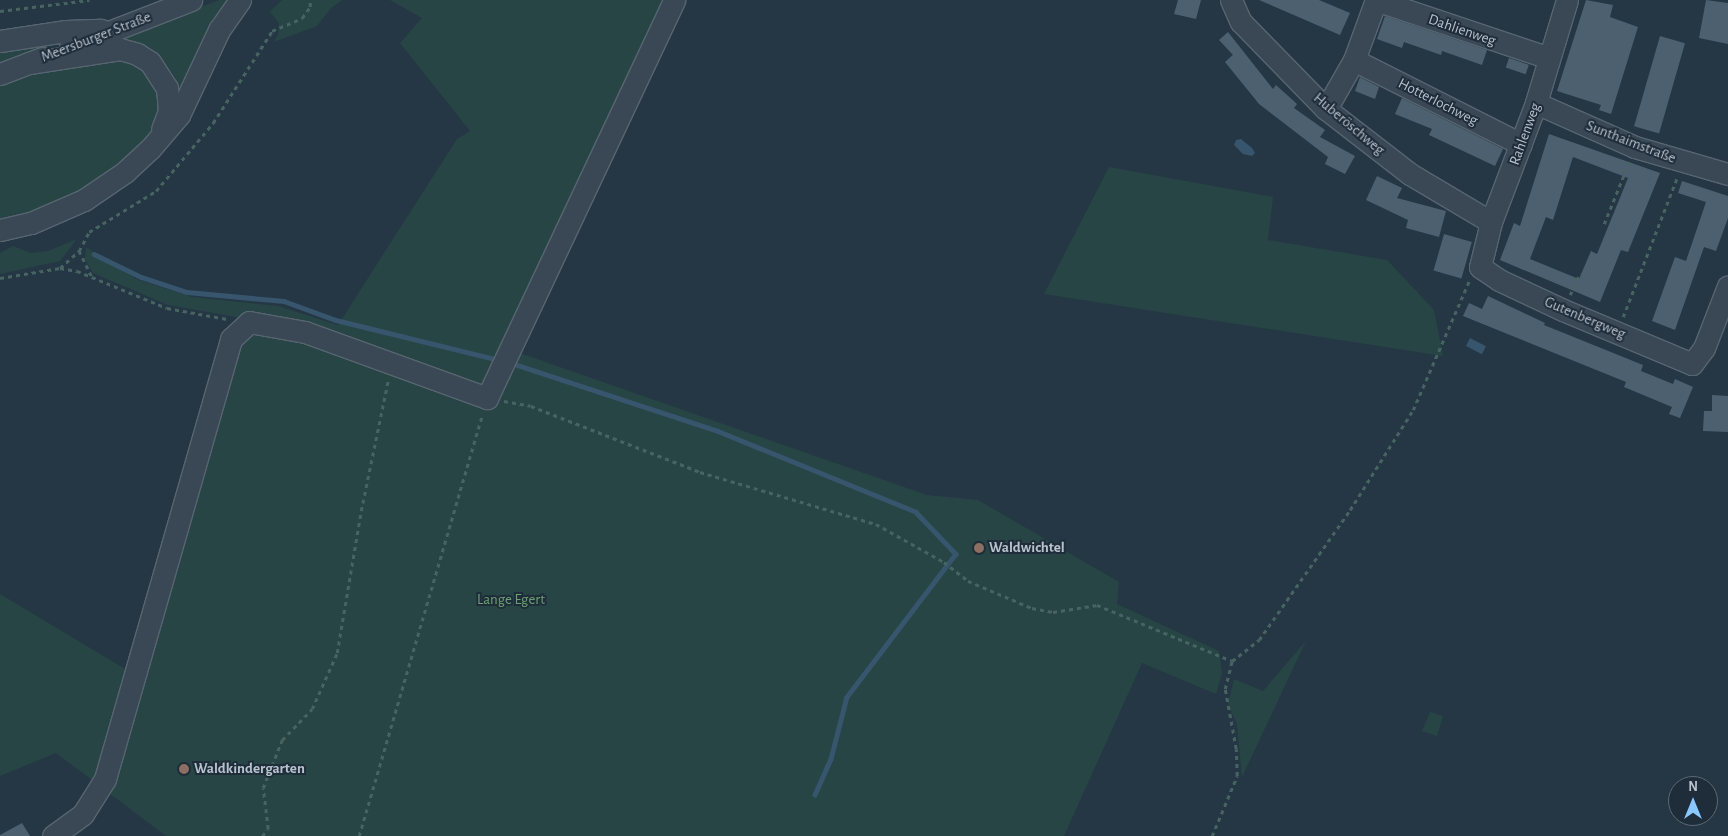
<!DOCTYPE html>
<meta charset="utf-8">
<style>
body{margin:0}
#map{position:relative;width:1728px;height:836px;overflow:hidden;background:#253744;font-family:"Alegreya Sans",sans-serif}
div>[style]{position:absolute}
.green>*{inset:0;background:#274545}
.water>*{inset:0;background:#37556d;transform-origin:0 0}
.stream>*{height:4.5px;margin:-2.25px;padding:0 2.25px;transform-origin:2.25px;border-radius:2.25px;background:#37556d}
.building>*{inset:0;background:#4d6070;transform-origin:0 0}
.path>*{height:2.5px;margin-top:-1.25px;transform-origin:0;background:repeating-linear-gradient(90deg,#476362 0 4px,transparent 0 8px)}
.roads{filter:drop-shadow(1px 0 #586571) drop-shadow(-1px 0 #586571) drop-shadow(0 1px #586571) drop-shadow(0 -1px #586571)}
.minor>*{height:21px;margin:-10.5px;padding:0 10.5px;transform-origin:10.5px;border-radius:10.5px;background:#394854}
.dots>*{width:14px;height:14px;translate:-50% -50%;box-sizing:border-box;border:2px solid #1e2d39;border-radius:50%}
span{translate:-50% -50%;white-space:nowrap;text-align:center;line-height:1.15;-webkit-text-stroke:4px #1e2d39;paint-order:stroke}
.street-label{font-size:15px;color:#b7c2cd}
.poi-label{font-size:15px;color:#b7c2cd;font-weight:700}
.left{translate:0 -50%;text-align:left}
.park-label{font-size:15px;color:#6ca071}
.north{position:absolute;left:1668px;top:776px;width:50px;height:50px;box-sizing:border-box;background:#1e2d39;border:1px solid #5b6974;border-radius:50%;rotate:0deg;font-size:14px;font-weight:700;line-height:20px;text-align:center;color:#b7c2cd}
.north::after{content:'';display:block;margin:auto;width:18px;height:22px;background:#8ac7ff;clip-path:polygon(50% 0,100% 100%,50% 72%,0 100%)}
</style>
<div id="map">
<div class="green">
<div style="clip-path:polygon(219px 0,232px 0,179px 103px,175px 77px,162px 59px,137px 44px,113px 42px)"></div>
<div style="clip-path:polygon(282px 0,342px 0,331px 8px,317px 26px,274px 42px,278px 35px,279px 23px,270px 12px)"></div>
<div style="clip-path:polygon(390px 0,665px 0,514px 351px,927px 495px,978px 500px,1119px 582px,1117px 604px,1219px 651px,1222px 673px,1216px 694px,1142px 663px,1064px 836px,166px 836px,105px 790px,230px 354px,244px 335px,269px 328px,236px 317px,168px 305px,93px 273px,85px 259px,86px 247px,136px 279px,192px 297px,278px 306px,338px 325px,457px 139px,470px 131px,400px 43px,422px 18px)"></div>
<div style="clip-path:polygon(69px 39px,0 64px,0 47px)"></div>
<div style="clip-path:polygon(113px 57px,147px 68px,162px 96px,149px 145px,68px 202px,0 222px,0 86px,71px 62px)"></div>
<div style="clip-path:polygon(1109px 167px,1273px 197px,1268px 240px,1387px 260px,1434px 310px,1443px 356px,1044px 294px)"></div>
<div style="clip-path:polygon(77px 239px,60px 261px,0 274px,0 253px,13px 246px,31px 253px,48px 251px)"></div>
<div style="clip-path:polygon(0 594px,130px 672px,96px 783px,56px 753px,0 776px)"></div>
<div style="clip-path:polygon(1306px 641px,1242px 777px,1237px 724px,1228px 704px,1234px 679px,1263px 691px)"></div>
<div style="clip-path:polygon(1430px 712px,1443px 716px,1437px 736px,1422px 731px)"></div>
</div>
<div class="water">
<div style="clip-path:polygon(1241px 139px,1252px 148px,1255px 153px,1252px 156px,1243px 154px,1234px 145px,1236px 140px)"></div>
<div style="left:1470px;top:338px;width:18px;height:9px;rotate:27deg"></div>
</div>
<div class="stream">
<div style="left:94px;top:254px;width:52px;rotate:26.1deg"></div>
<div style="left:141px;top:277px;width:48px;rotate:18.1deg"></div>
<div style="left:187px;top:292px;width:97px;rotate:5.3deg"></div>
<div style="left:284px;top:301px;width:55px;rotate:20.1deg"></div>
<div style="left:336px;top:320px;width:168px;rotate:13.8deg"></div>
<div style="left:511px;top:363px;width:218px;rotate:18.2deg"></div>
<div style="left:718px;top:431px;width:214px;rotate:22.2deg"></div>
<div style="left:916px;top:512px;width:58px;rotate:46.4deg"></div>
<div style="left:956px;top:554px;width:180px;rotate:127.3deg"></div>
<div style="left:847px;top:697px;width:64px;rotate:104.5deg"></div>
<div style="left:831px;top:759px;width:39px;rotate:114deg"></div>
</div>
<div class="building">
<div style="clip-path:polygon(1178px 0,1201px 0,1196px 19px,1174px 14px)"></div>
<div style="clip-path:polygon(1259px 0,1319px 0,1350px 13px,1340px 35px)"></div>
<div style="clip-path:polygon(1586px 0,1613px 5px,1610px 17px,1638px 27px,1611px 114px,1599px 110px,1601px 105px,1557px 91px)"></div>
<div style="clip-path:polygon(1706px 0,1728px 3px,1728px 44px,1699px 38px)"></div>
<div style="clip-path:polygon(1385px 16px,1487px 50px,1482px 65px,1442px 51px,1441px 55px,1404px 42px,1402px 48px,1377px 39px)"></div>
<div style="clip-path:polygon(1228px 32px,1273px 89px,1276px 85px,1297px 104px,1294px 108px,1325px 130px,1320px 137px,1355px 156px,1345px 174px,1325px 164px,1328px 157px,1259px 104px,1225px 62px,1236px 52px,1233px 55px,1219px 40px)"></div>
<div style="left:1660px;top:36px;width:26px;height:94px;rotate:16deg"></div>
<div style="left:1509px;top:58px;width:21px;height:10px;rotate:19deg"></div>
<div style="clip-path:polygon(1360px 77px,1379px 87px,1375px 99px,1355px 91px)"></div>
<div style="clip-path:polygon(1402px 98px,1503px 149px,1495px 166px,1429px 135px,1432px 129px,1395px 114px)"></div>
<div style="clip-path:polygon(evenodd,1549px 134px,1660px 173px,1628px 252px,1621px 250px,1600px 302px,1500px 260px,1514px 223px,1520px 226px,1549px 134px,1573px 157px,1628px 178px,1597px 254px,1591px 251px,1579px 279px,1530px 259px,1546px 217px,1553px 220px,1573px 157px)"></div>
<div style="clip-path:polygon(1377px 176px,1402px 188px,1397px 198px,1446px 211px,1439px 237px,1406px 228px,1408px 220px,1366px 200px)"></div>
<div style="clip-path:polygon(1682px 181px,1728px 196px,1728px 218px,1716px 251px,1704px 247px,1675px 330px,1652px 321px,1675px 257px,1686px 261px,1706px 202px,1678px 193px)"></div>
<div style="left:1444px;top:234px;width:29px;height:38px;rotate:16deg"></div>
<div style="clip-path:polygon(1488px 296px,1545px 323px,1544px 325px,1643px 365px,1641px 371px,1673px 384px,1675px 379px,1693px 387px,1680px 418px,1669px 414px,1672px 407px,1624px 387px,1626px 382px,1463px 316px,1469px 303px,1482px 309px)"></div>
<div style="clip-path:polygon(1712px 395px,1728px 396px,1728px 432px,1703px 431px,1704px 411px,1712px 411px)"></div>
<div style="clip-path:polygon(22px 823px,30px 836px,0 836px,0 835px)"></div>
</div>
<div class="path">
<div style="left:0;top:11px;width:90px;rotate:-7deg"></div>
<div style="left:1604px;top:224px;width:67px;rotate:-68deg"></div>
<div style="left:60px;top:268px;width:25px;rotate:-42deg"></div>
<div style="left:91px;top:276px;width:28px;rotate:-116deg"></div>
<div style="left:79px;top:251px;width:21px;rotate:-62deg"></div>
<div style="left:89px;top:232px;width:79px;rotate:-31.5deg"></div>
<div style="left:156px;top:191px;width:89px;rotate:-50deg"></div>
<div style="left:213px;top:123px;width:109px;rotate:-57.3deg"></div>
<div style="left:272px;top:31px;width:33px;rotate:-23deg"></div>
<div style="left:302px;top:18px;width:14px;rotate:-54deg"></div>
<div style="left:310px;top:7px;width:7px;rotate:-90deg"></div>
<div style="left:0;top:278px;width:61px;rotate:-9.5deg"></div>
<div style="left:60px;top:268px;width:17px;rotate:10deg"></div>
<div style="left:77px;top:271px;width:97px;rotate:22.3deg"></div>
<div style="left:167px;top:308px;width:61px;rotate:10.4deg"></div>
<div style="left:1570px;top:295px;width:24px;rotate:-66deg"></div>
<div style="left:1623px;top:317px;width:149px;rotate:-68.8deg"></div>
<div style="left:504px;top:401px;width:27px;rotate:10deg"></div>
<div style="left:531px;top:406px;width:181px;rotate:21.3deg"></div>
<div style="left:700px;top:472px;width:184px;rotate:16.5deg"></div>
<div style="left:876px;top:524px;width:78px;rotate:29.2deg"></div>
<div style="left:944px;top:562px;width:31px;rotate:38deg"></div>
<div style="left:968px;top:581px;width:69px;rotate:22.9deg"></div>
<div style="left:1032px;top:608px;width:21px;rotate:11deg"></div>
<div style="left:1053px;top:612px;width:45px;rotate:-9deg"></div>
<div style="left:1097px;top:605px;width:146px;rotate:22.5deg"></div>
<div style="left:262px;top:836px;width:9px;rotate:-49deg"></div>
<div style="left:268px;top:829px;width:41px;rotate:-97deg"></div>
<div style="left:263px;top:788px;width:52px;rotate:-68.4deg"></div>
<div style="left:282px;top:740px;width:43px;rotate:-45.9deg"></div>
<div style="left:312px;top:709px;width:61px;rotate:-65.9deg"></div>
<div style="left:337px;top:653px;width:144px;rotate:-80.4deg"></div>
<div style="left:361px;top:511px;width:133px;rotate:-78.3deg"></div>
<div style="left:359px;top:836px;width:439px;rotate:-73.7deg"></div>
<div style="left:1212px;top:836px;width:65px;rotate:-67.4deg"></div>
<div style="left:1237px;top:776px;width:27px;rotate:-92deg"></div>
<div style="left:1236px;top:749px;width:61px;rotate:-100.4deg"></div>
<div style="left:1225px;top:689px;width:29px;rotate:-76deg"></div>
<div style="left:1232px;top:661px;width:34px;rotate:-38deg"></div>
<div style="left:1259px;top:640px;width:159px;rotate:-55deg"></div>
<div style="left:1350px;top:510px;width:118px;rotate:-57.8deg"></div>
<div style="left:1413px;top:410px;width:143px;rotate:-66.5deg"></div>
</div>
<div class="roads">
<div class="minor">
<div style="left:1231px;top:0;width:24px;rotate:66deg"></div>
<div style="left:1241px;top:22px;width:122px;rotate:45.7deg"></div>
<div style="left:1326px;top:109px;width:106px;rotate:37.7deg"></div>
<div style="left:1410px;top:174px;width:94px;rotate:30.7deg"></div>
<div style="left:1567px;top:0;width:108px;rotate:106.8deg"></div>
<div style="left:1536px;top:103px;width:127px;rotate:110.7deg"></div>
<div style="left:1491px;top:222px;width:46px;rotate:103.7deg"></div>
<div style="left:1480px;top:267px;width:23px;rotate:34deg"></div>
<div style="left:1499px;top:280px;width:71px;rotate:25.1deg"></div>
<div style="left:1563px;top:310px;width:140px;rotate:22.7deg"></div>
<div style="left:1692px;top:364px;width:20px;rotate:-53deg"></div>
<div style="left:1704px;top:348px;width:66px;rotate:-68.8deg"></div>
<div style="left:0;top:41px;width:67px;rotate:-8.6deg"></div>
<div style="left:66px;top:31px;width:35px;rotate:-2deg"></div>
<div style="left:70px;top:47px;width:130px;rotate:-21.2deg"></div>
<div style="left:1354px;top:60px;width:187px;rotate:26.7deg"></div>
<div style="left:29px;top:63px;width:92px;rotate:-8.7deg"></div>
<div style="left:120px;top:49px;width:18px;rotate:16deg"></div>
<div style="left:137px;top:54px;width:15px;rotate:32deg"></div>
<div style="left:150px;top:62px;width:31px;rotate:57deg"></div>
<div style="left:167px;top:88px;width:23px;rotate:85deg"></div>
<div style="left:169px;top:111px;width:19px;rotate:111deg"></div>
<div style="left:0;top:74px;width:45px;rotate:-20.9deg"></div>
<div style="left:1536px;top:103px;width:108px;rotate:24deg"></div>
<div style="left:1635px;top:147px;width:97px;rotate:16.2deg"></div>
<div style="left:1326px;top:109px;width:56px;rotate:-60.3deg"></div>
<div style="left:1354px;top:60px;width:64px;rotate:-69.9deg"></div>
<div style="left:1376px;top:0;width:182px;rotate:18.5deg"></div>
<div style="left:0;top:230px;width:32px;rotate:-13deg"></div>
<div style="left:31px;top:223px;width:58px;rotate:-23.5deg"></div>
<div style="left:84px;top:200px;width:50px;rotate:-34.3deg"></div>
<div style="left:125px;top:172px;width:34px;rotate:-43deg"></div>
<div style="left:150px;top:149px;width:45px;rotate:-49.5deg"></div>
<div style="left:179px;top:115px;width:94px;rotate:-64.8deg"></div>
<div style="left:219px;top:30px;width:37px;rotate:-55deg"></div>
<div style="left:53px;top:836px;width:37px;rotate:-36deg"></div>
<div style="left:83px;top:814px;width:41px;rotate:-57.8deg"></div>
<div style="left:105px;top:779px;width:458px;rotate:-74deg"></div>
<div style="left:231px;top:339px;width:25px;rotate:-43deg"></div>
<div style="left:249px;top:322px;width:57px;rotate:10.1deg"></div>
<div style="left:305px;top:332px;width:194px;rotate:19.9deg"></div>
<div style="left:487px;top:398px;width:440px;rotate:-64.8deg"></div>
</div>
</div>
<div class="dots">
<div style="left:979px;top:548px;background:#8d6e63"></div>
<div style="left:184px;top:769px;background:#8d6e63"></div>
</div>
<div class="street-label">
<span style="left:1462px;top:30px;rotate:19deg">Dahlienweg</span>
<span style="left:96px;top:37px;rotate:-21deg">Meersburger Straße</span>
<span style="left:1438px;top:102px;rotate:27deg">Hotterlochweg</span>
<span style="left:1349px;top:124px;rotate:40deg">Huberöschweg</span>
<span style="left:1525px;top:134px;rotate:-70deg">Rahlenweg</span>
<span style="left:1631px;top:142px;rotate:21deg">Sunthaimstraße</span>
<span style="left:1585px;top:318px;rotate:23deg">Gutenbergweg</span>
</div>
<div class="poi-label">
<span class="left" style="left:989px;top:548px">Waldwichtel</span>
<span class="left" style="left:194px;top:769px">Waldkindergarten</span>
</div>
<div class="park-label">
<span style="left:511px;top:600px">Lange Egert</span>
</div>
<div class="north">N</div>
</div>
